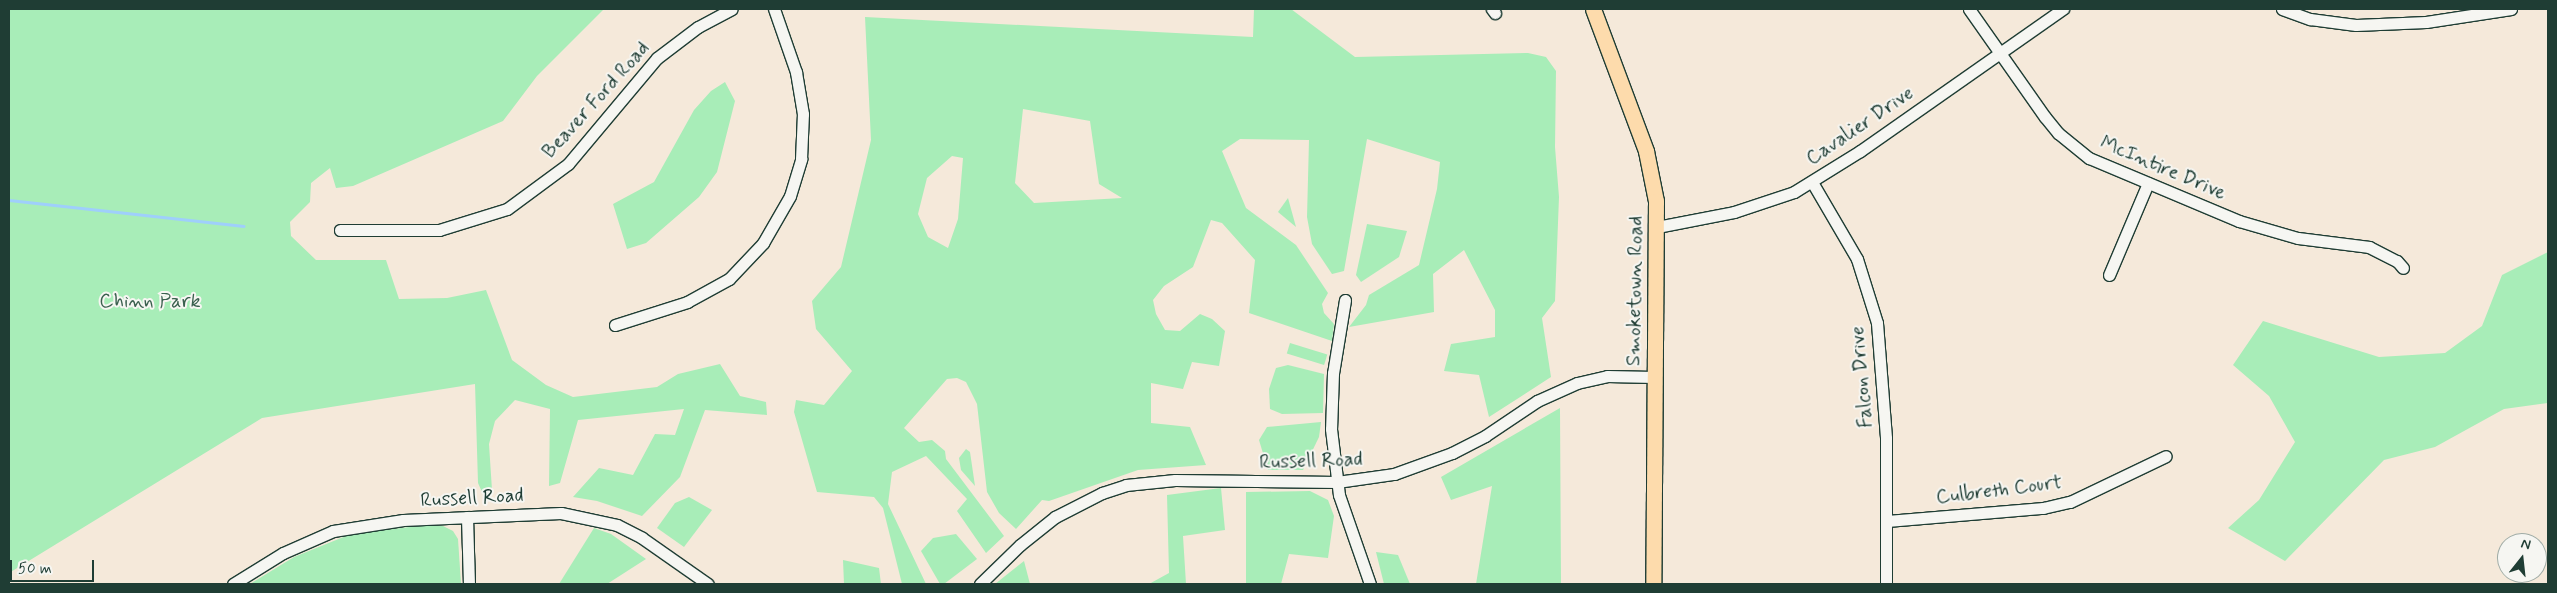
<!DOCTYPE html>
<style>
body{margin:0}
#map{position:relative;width:2557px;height:593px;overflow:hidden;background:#f5e9da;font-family:Mynerve,sans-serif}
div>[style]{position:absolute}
.green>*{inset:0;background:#a8edb8;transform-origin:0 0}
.stream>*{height:3px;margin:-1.5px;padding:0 1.5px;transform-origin:1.5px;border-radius:1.5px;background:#9fcffb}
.roads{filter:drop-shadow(1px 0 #1f3d34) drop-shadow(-1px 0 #1f3d34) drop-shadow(0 1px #1f3d34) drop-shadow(0 -1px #1f3d34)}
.minor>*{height:11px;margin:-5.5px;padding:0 5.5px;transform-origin:5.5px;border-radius:5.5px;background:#f6f6f2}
.major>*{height:15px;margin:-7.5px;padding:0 7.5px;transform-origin:7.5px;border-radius:7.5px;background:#fddbac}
span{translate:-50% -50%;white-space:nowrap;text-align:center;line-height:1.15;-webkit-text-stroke:4px #f6f6f2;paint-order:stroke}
.street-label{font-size:20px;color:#1f3d34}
.park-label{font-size:20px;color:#3a604e}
.frame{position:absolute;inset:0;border:10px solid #1f3d34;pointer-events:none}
.north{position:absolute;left:2497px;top:533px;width:50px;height:50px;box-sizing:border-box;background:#f6f6f2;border:1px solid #a0aca6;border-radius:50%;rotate:16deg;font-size:14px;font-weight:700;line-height:20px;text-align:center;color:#1f3d34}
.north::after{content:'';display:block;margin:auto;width:18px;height:22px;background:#1f3d34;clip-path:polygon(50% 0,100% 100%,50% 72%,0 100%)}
.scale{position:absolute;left:10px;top:560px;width:84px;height:22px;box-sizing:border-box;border:2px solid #1f3d34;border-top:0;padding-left:6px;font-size:15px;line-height:18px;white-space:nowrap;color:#1f3d34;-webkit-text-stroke:4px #f6f6f2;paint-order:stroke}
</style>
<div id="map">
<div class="green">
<div style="clip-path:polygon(9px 9px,604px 9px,537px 76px,503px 121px,353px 186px,336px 188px,330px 168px,311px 183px,310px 202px,290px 222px,291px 236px,316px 260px,386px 260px,399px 299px,447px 298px,486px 290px,512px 360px,546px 385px,573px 397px,657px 387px,678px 374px,720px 364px,740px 396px,766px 402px,767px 415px,705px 410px,680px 477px,642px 516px,597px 501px,573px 497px,599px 468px,633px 475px,655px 434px,675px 435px,684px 409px,578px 420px,560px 483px,549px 486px,550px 409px,515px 400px,495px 421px,489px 444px,492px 490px,482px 492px,478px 483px,475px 384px,262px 418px,9px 573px)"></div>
<div style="clip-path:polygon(evenodd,1254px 9px,1291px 9px,1355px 57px,1528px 53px,1546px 57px,1556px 71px,1555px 147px,1559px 197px,1555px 301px,1542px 318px,1551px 377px,1489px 417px,1479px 375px,1444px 371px,1451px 344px,1495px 337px,1495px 310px,1464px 250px,1433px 274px,1434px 312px,1349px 327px,1366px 305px,1369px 295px,1419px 265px,1437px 189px,1440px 162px,1367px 139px,1344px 271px,1332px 274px,1312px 244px,1307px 217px,1309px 140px,1240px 139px,1222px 151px,1246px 208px,1296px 245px,1328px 293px,1322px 304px,1324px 313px,1334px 324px,1332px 341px,1249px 313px,1255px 260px,1222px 223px,1211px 220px,1193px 267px,1164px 286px,1153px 300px,1156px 314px,1165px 330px,1180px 331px,1200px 314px,1212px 319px,1225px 331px,1219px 366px,1192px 362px,1183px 389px,1151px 383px,1151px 423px,1190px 427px,1206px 465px,1138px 470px,1049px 501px,1042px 500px,1016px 529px,999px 513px,987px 492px,977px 404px,966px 382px,957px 378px,947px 379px,904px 428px,919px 442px,932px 440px,945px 451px,946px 459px,1004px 536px,986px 553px,957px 511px,967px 499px,926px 456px,892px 472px,888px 504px,926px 584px,902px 584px,883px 508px,874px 497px,817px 492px,794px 412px,796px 400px,824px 405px,852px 371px,816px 329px,812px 301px,841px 267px,871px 140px,865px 17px,1253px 37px,1254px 9px,1023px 109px,1090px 121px,1099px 184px,1122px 198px,1034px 203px,1015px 183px,1023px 109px,1254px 9px,952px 156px,963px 158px,958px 219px,948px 248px,928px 237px,918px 214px,927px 178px,952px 156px)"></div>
<div style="clip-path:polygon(725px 82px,735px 101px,717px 172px,699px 197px,646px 243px,627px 249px,613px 204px,654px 182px,694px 110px,711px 91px)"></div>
<div style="clip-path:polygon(1288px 198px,1296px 227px,1278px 212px)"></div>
<div style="clip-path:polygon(1367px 224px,1407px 231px,1399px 257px,1361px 282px,1356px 275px)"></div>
<div style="clip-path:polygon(2548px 252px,2548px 403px,2504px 409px,2435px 447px,2384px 460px,2285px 561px,2228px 528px,2259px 500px,2295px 442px,2269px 396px,2233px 365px,2263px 321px,2379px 357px,2445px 353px,2482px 326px,2502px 275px)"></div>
<div style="left:1290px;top:343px;width:39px;height:11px;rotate:17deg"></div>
<div style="clip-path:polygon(1288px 365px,1324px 374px,1323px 413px,1282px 414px,1270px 409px,1269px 389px,1276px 368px)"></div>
<div style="clip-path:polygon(1560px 408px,1561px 584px,1476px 584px,1492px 486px,1451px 500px,1441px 477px)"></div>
<div style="clip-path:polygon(1321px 422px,1319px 437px,1303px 470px,1268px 470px,1259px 440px,1267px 427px)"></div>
<div style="clip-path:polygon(966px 449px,970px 452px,975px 486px,961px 470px,959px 458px)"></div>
<div style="clip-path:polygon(1221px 488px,1225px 530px,1183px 536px,1186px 584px,1149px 584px,1169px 573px,1167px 495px)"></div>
<div style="clip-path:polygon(1310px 491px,1328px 500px,1334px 516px,1328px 558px,1289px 554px,1281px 584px,1246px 584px,1246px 492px)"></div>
<div style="clip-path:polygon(689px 497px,712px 510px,684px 547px,657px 528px,675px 503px)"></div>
<div style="clip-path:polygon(426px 525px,443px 526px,453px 531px,458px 539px,461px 584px,250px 584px,294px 557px,351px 534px)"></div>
<div style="clip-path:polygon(594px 528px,611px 534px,646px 559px,607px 584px,559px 584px)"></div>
<div style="clip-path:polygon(956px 534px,977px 559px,944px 584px,940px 584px,921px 551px,933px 538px)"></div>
<div style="clip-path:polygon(1376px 552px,1398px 555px,1410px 584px,1384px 584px)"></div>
<div style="clip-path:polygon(843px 560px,879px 568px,881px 584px,844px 584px)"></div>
<div style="clip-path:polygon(1024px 561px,1030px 584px,995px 584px)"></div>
</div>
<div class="stream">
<div style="left:9px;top:200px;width:236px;rotate:6.3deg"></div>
</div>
<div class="roads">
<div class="minor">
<div style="left:1492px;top:9px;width:5px;rotate:53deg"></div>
<div style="left:1969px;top:9px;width:132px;rotate:54.9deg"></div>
<div style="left:2045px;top:117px;width:21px;rotate:51deg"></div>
<div style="left:2058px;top:133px;width:40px;rotate:39deg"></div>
<div style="left:2089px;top:158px;width:163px;rotate:22.8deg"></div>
<div style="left:2239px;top:221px;width:61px;rotate:16.1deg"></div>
<div style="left:2298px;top:238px;width:72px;rotate:7.2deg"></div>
<div style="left:2369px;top:247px;width:31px;rotate:27deg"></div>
<div style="left:2397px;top:261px;width:9px;rotate:49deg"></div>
<div style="left:2282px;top:9px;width:30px;rotate:20deg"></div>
<div style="left:2310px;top:19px;width:46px;rotate:7.4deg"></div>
<div style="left:2356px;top:25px;width:70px;rotate:-2.5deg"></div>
<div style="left:2426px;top:22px;width:86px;rotate:-8.7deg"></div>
<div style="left:1812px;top:182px;width:89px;rotate:59.7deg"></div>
<div style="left:1857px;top:259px;width:67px;rotate:72.6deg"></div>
<div style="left:1877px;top:323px;width:115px;rotate:85.5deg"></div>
<div style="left:1886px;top:438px;width:146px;rotate:90deg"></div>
<div style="left:1657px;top:227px;width:78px;rotate:-11deg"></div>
<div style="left:1734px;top:212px;width:63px;rotate:-18.4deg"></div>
<div style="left:1794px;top:192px;width:78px;rotate:-31.8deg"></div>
<div style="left:1860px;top:151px;width:248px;rotate:-35deg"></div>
<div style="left:340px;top:230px;width:99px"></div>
<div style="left:439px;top:230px;width:71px;rotate:-17.2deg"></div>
<div style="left:507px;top:209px;width:76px;rotate:-36.4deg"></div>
<div style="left:568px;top:164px;width:138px;rotate:-50deg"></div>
<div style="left:657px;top:58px;width:51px;rotate:-37.1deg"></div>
<div style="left:698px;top:27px;width:38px;rotate:-28deg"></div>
<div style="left:2109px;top:275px;width:100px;rotate:-67deg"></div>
<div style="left:1345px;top:300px;width:74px;rotate:99.3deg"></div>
<div style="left:1333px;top:373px;width:56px;rotate:92deg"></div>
<div style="left:1331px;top:429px;width:66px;rotate:83.1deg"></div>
<div style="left:1339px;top:495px;width:94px;rotate:70.8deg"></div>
<div style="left:615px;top:325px;width:76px;rotate:-17.7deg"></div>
<div style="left:687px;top:302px;width:48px;rotate:-28.7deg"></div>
<div style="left:729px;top:279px;width:50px;rotate:-46.6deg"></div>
<div style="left:763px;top:243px;width:54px;rotate:-60.1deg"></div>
<div style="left:790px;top:196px;width:39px;rotate:-73deg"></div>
<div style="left:801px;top:159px;width:45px;rotate:-87.5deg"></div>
<div style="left:803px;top:114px;width:43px;rotate:-99.5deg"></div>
<div style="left:796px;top:72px;width:67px;rotate:-109.2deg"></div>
<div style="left:467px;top:517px;width:67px;rotate:88.3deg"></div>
<div style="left:1887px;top:521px;width:157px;rotate:-4.8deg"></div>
<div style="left:2043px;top:508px;width:28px;rotate:-13deg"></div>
<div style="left:2070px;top:502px;width:106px;rotate:-25.6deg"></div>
<div style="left:233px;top:584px;width:59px;rotate:-31.8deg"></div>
<div style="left:283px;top:553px;width:55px;rotate:-23.7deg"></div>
<div style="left:333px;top:531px;width:71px;rotate:-8.9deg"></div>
<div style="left:403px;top:520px;width:158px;rotate:-2.5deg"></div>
<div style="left:561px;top:513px;width:57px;rotate:12.1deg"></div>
<div style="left:617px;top:525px;width:28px;rotate:27deg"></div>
<div style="left:642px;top:538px;width:80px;rotate:34.9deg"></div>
<div style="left:980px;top:584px;width:56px;rotate:-44.3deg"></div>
<div style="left:1020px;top:545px;width:45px;rotate:-38.7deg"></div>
<div style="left:1055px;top:517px;width:53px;rotate:-27.1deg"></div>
<div style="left:1102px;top:493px;width:25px;rotate:-18deg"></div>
<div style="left:1126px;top:485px;width:49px;rotate:-5.8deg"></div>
<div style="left:1175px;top:480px;width:162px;rotate:0.7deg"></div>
<div style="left:1337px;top:482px;width:58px;rotate:-8deg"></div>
<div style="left:1394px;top:474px;width:62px;rotate:-19.9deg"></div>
<div style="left:1452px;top:453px;width:37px;rotate:-27deg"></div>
<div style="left:1485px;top:436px;width:63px;rotate:-33.9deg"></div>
<div style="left:1537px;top:401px;width:44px;rotate:-24.2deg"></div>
<div style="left:1577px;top:383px;width:31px;rotate:-13deg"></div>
<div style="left:1607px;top:376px;width:47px;rotate:1.2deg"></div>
</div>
<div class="major">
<div style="left:1593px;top:9px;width:152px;rotate:69.5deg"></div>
<div style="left:1646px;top:151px;width:51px;rotate:78.7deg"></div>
<div style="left:1656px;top:201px;width:383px;rotate:90.4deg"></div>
</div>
</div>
<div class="street-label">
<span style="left:596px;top:100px;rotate:-48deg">Beaver Ford Road</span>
<span style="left:1860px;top:126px;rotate:-34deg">Cavalier Drive</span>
<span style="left:2163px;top:168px;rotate:23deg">McIntire Drive</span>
<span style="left:1635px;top:291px;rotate:-89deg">Smoketown Road</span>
<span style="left:1862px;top:377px;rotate:-95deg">Falcon Drive</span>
<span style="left:1311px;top:461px;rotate:-2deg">Russell Road</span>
<span style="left:1999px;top:490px;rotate:-7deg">Culbreth Court</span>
<span style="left:472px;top:498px;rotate:-3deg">Russell Road</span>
</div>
<div class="park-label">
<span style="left:150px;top:301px">Chinn Park</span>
</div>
<div class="frame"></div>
<div class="north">N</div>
<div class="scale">50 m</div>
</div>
